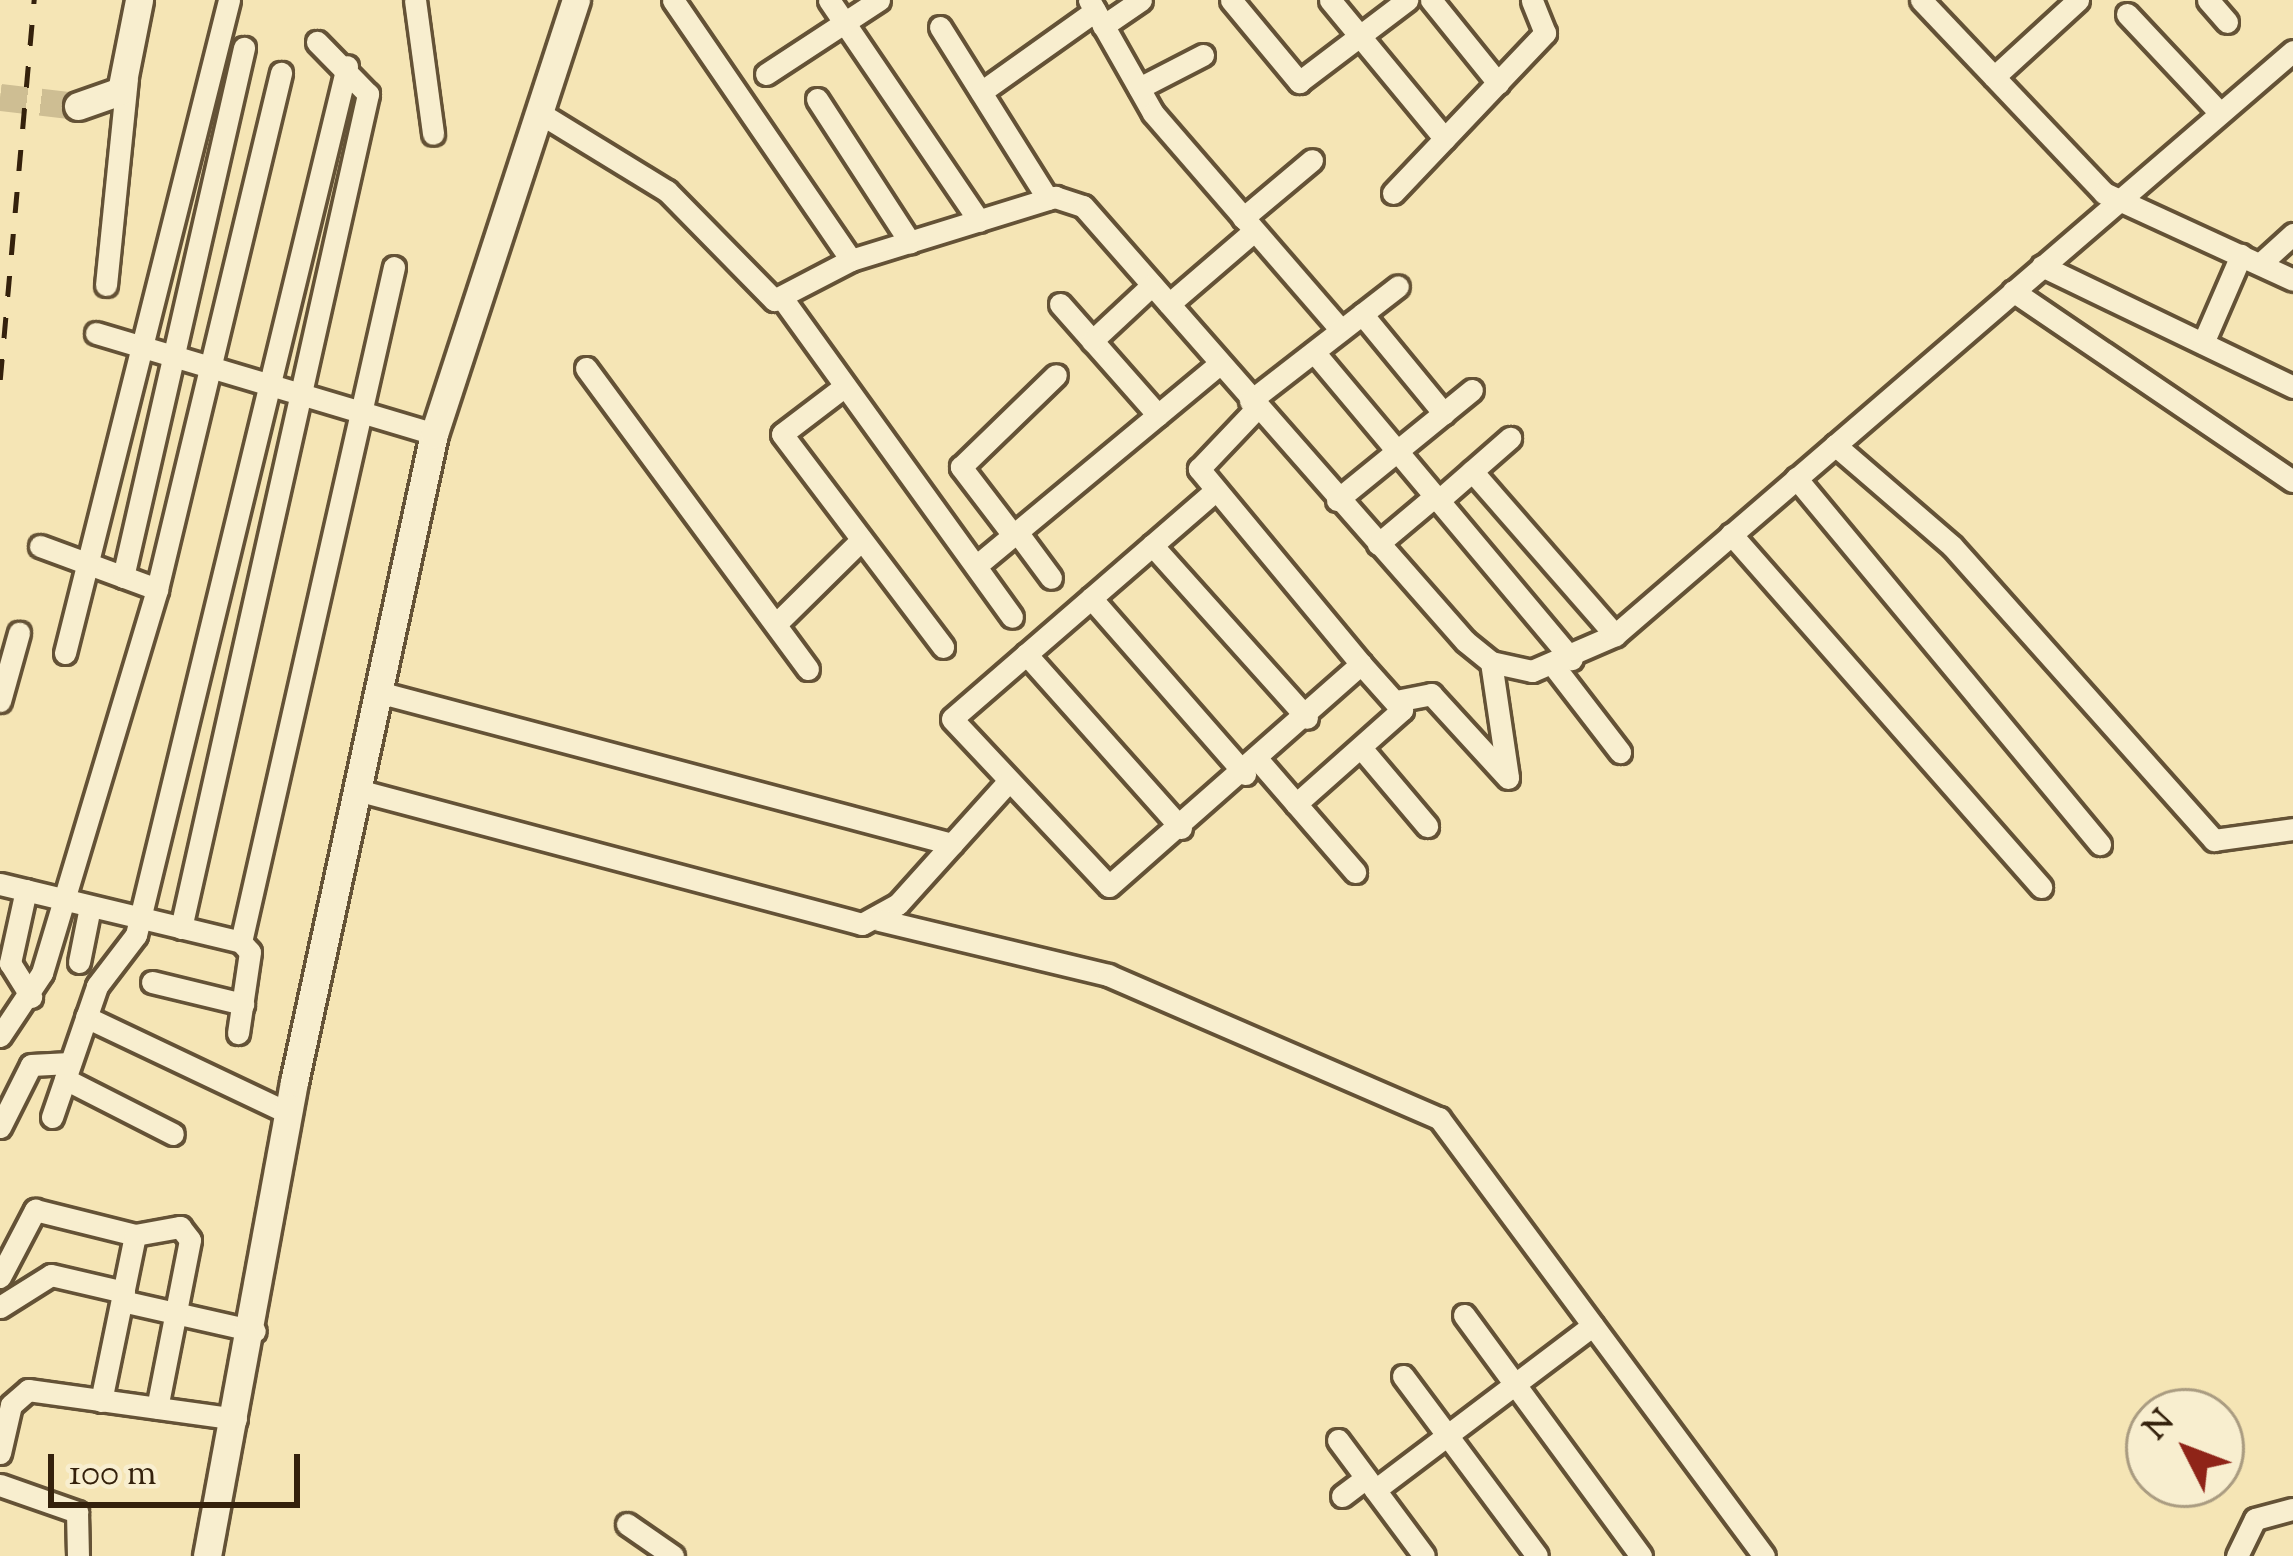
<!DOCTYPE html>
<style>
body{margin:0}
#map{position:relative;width:2293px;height:1556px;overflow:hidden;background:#f5e5b5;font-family:"Sorts Mill Goudy",serif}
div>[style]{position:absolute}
.secondary-tunnel>*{height:27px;margin-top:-13.5px;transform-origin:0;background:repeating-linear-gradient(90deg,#cebe93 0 27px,transparent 0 41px)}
.roads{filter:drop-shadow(3px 0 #645236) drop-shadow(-3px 0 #645236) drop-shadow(0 3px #645236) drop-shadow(0 -3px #645236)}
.street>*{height:21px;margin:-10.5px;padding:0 10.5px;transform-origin:10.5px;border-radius:10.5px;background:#f8eecf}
.secondary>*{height:27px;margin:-13.5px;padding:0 13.5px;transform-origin:13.5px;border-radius:13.5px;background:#f8eecf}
.rail>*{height:4.5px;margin-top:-2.25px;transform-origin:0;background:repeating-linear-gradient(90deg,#34210c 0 21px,transparent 0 42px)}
span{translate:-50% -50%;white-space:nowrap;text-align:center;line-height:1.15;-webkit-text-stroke:9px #f8eecf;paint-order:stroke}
.north{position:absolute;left:2125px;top:1388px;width:120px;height:120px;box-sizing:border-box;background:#f8eecf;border:3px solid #aa9c81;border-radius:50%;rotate:312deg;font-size:33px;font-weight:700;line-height:48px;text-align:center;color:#34210c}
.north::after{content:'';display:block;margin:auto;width:42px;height:54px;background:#8f2418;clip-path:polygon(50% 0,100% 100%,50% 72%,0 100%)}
.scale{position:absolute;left:48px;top:1454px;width:252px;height:54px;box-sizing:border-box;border:6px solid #34210c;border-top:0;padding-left:15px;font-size:36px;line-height:42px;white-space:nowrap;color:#34210c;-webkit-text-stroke:9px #f8eecf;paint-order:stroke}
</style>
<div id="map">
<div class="secondary-tunnel">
<div style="left:0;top:97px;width:79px;rotate:6.6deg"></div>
</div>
<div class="roads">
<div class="street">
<div style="left:415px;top:0;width:135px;rotate:82.3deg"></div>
<div style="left:673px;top:0;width:315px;rotate:55.6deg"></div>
<div style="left:829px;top:0;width:267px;rotate:55.8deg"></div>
<div style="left:1089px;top:0;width:130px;rotate:60.5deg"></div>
<div style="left:1153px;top:113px;width:287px;rotate:49.1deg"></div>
<div style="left:1231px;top:0;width:107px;rotate:50.3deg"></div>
<div style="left:1299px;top:82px;width:136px;rotate:-37.2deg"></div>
<div style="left:1330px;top:0;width:180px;rotate:50.4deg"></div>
<div style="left:1431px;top:0;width:107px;rotate:51.1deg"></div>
<div style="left:1921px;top:0;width:266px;rotate:46.5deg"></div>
<div style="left:2104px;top:193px;width:208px;rotate:24.7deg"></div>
<div style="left:2208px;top:0;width:29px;rotate:49deg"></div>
<div style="left:2127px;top:14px;width:136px;rotate:46.8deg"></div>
<div style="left:1103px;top:26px;width:46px;rotate:-34.4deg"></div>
<div style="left:940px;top:27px;width:203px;rotate:57.9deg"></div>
<div style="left:766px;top:74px;width:135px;rotate:-33.2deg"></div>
<div style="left:1994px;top:77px;width:114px;rotate:-42.5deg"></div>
<div style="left:1139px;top:88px;width:72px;rotate:-27.3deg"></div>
<div style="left:981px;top:92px;width:140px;rotate:-35.4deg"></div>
<div style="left:817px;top:99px;width:171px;rotate:57deg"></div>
<div style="left:538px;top:112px;width:151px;rotate:31.5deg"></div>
<div style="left:667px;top:191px;width:153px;rotate:45.5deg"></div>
<div style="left:774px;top:300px;width:87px;rotate:-27.5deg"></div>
<div style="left:851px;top:260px;width:214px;rotate:-17.2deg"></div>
<div style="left:1055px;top:197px;width:29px;rotate:18deg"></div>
<div style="left:1083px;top:206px;width:579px;rotate:48.71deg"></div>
<div style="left:1465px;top:641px;width:33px;rotate:39deg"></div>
<div style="left:1491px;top:662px;width:42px;rotate:12.4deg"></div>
<div style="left:1532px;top:671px;width:90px;rotate:-23.4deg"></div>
<div style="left:1615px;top:635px;width:895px;rotate:-40.74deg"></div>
<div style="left:1393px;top:193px;width:221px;rotate:-46.5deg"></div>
<div style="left:1545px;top:33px;width:35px;rotate:-112deg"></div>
<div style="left:1243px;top:218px;width:90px;rotate:-40deg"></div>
<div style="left:2260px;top:264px;width:45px;rotate:-42.3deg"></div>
<div style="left:2042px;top:266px;width:279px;rotate:25.7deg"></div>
<div style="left:106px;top:285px;width:207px;rotate:-84.2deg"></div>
<div style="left:2013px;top:291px;width:338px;rotate:34.2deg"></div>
<div style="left:782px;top:298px;width:393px;rotate:54.2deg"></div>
<div style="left:1060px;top:304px;width:148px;rotate:48.6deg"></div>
<div style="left:1169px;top:304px;width:112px;rotate:-40.7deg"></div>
<div style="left:1362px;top:314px;width:129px;rotate:50.6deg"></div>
<div style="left:96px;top:333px;width:353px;rotate:16.6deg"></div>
<div style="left:1092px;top:341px;width:82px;rotate:-43deg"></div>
<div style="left:2203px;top:343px;width:96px;rotate:-66.6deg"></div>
<div style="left:1314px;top:352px;width:401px;rotate:50deg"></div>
<div style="left:586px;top:368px;width:374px;rotate:53.6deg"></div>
<div style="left:845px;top:386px;width:79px;rotate:142.7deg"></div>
<div style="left:782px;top:434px;width:267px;rotate:52.9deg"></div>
<div style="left:1250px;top:401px;width:187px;rotate:-37.8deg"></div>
<div style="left:1835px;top:445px;width:155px;rotate:40.8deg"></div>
<div style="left:1952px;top:546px;width:394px;rotate:48.3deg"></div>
<div style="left:2214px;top:840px;width:80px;rotate:-7.9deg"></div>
<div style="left:1472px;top:471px;width:218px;rotate:48.9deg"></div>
<div style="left:1796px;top:478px;width:476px;rotate:50.3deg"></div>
<div style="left:1216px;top:490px;width:349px;rotate:139.1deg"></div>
<div style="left:952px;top:719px;width:229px;rotate:46.8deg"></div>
<div style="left:1109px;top:886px;width:336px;rotate:-41.4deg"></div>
<div style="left:1361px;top:664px;width:254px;rotate:-129.7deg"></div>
<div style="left:1199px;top:469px;width:83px;rotate:-46.5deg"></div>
<div style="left:1337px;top:500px;width:174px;rotate:-39.2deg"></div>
<div style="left:1438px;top:501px;width:96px;rotate:-41.2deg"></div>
<div style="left:1017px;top:532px;width:57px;rotate:53.5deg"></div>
<div style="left:1731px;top:534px;width:470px;rotate:48.7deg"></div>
<div style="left:1013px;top:535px;width:86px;rotate:-127.4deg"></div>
<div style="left:961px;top:467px;width:132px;rotate:-44.1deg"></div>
<div style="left:1378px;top:544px;width:73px;rotate:-40deg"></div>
<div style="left:1152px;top:545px;width:232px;rotate:48.1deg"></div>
<div style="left:40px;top:546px;width:125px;rotate:20.2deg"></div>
<div style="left:976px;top:566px;width:316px;rotate:-39.7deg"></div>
<div style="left:123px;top:577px;width:543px;rotate:-77.12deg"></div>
<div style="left:1091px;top:598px;width:234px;rotate:48.8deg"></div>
<div style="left:776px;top:624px;width:115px;rotate:-44.6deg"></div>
<div style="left:65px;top:653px;width:673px;rotate:-75.9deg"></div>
<div style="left:1026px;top:654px;width:233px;rotate:48.3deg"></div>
<div style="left:1491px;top:662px;width:116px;rotate:81.6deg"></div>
<div style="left:1553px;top:665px;width:110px;rotate:52.4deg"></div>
<div style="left:378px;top:692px;width:594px;rotate:14.83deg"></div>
<div style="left:1401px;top:700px;width:31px;rotate:-11deg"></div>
<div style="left:1431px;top:694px;width:114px;rotate:47.5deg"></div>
<div style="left:0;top:701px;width:71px;rotate:-74.4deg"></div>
<div style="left:1362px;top:749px;width:101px;rotate:49.8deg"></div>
<div style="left:1259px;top:761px;width:147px;rotate:49.1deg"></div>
<div style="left:357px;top:790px;width:522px;rotate:14.86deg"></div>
<div style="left:862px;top:924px;width:41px;rotate:-29.1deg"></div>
<div style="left:898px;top:904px;width:163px;rotate:-48deg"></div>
<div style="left:1296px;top:804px;width:142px;rotate:-41.6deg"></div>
<div style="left:1402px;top:710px;width:62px;rotate:-131.7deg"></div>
<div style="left:0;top:884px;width:248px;rotate:13.5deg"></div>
<div style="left:241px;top:942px;width:13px;rotate:48deg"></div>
<div style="left:250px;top:952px;width:82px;rotate:98.4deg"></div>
<div style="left:26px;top:890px;width:75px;rotate:102.4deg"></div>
<div style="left:10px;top:963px;width:40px;rotate:58deg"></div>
<div style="left:879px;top:920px;width:236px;rotate:13.5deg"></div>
<div style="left:1108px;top:975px;width:361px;rotate:23.4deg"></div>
<div style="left:1439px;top:1118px;width:545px;rotate:53.42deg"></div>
<div style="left:181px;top:928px;width:855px;rotate:-77.36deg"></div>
<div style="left:368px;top:94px;width:73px;rotate:-134.4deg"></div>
<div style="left:241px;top:942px;width:692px;rotate:-77.23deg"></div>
<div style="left:79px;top:962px;width:56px;rotate:-78.7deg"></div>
<div style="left:152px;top:982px;width:94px;rotate:13.6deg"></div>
<div style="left:86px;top:1017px;width:224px;rotate:25.4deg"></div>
<div style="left:0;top:1036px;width:76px;rotate:-56.3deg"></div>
<div style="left:42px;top:973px;width:401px;rotate:-73.3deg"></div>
<div style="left:157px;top:589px;width:531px;rotate:-76.49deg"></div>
<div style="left:65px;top:1079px;width:121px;rotate:27deg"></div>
<div style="left:52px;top:1117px;width:139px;rotate:-71deg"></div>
<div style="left:97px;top:986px;width:64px;rotate:-52.6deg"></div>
<div style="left:136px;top:935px;width:894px;rotate:-76.35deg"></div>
<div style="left:0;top:1127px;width:69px;rotate:-63.4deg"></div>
<div style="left:31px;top:1065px;width:39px;rotate:-3deg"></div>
<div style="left:0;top:1277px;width:76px;rotate:-62.4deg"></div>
<div style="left:35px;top:1210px;width:103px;rotate:14deg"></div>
<div style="left:122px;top:1301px;width:136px;rotate:12.7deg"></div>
<div style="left:0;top:1307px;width:60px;rotate:-32.1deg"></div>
<div style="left:51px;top:1275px;width:75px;rotate:13.1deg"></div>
<div style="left:1464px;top:1315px;width:299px;rotate:53.7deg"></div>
<div style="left:1403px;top:1376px;width:224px;rotate:53.3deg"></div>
<div style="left:101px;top:1401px;width:169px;rotate:-78.4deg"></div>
<div style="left:135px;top:1235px;width:46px;rotate:-10.1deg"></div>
<div style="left:180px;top:1227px;width:16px;rotate:52deg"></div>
<div style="left:190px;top:1240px;width:171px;rotate:101.1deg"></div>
<div style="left:1338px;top:1440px;width:144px;rotate:53.4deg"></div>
<div style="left:0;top:1453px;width:49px;rotate:-77.1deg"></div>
<div style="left:11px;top:1405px;width:23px;rotate:-41deg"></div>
<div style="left:28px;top:1390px;width:210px;rotate:7.9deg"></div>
<div style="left:0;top:1485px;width:82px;rotate:19.3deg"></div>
<div style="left:77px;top:1512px;width:44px;rotate:88.7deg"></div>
<div style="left:1375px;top:1490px;width:273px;rotate:-37.1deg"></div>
<div style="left:1342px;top:1496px;width:30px;rotate:-37deg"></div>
<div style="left:627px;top:1524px;width:56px;rotate:34.8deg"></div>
<div style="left:2237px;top:1556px;width:41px;rotate:-64.1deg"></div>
<div style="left:2255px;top:1519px;width:39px;rotate:-15deg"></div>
</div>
<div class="secondary">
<div style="left:78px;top:106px;width:46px;rotate:-19.2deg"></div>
<div style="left:121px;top:91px;width:93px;rotate:-78.8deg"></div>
<div style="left:207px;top:1556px;width:482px;rotate:-79.6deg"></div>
<div style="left:294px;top:1082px;width:663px;rotate:-77.81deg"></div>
<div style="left:434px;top:434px;width:457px;rotate:-71.9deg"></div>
</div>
</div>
<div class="rail">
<div style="left:0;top:380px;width:382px;rotate:-84.9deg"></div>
</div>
<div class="north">N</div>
<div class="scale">100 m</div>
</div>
